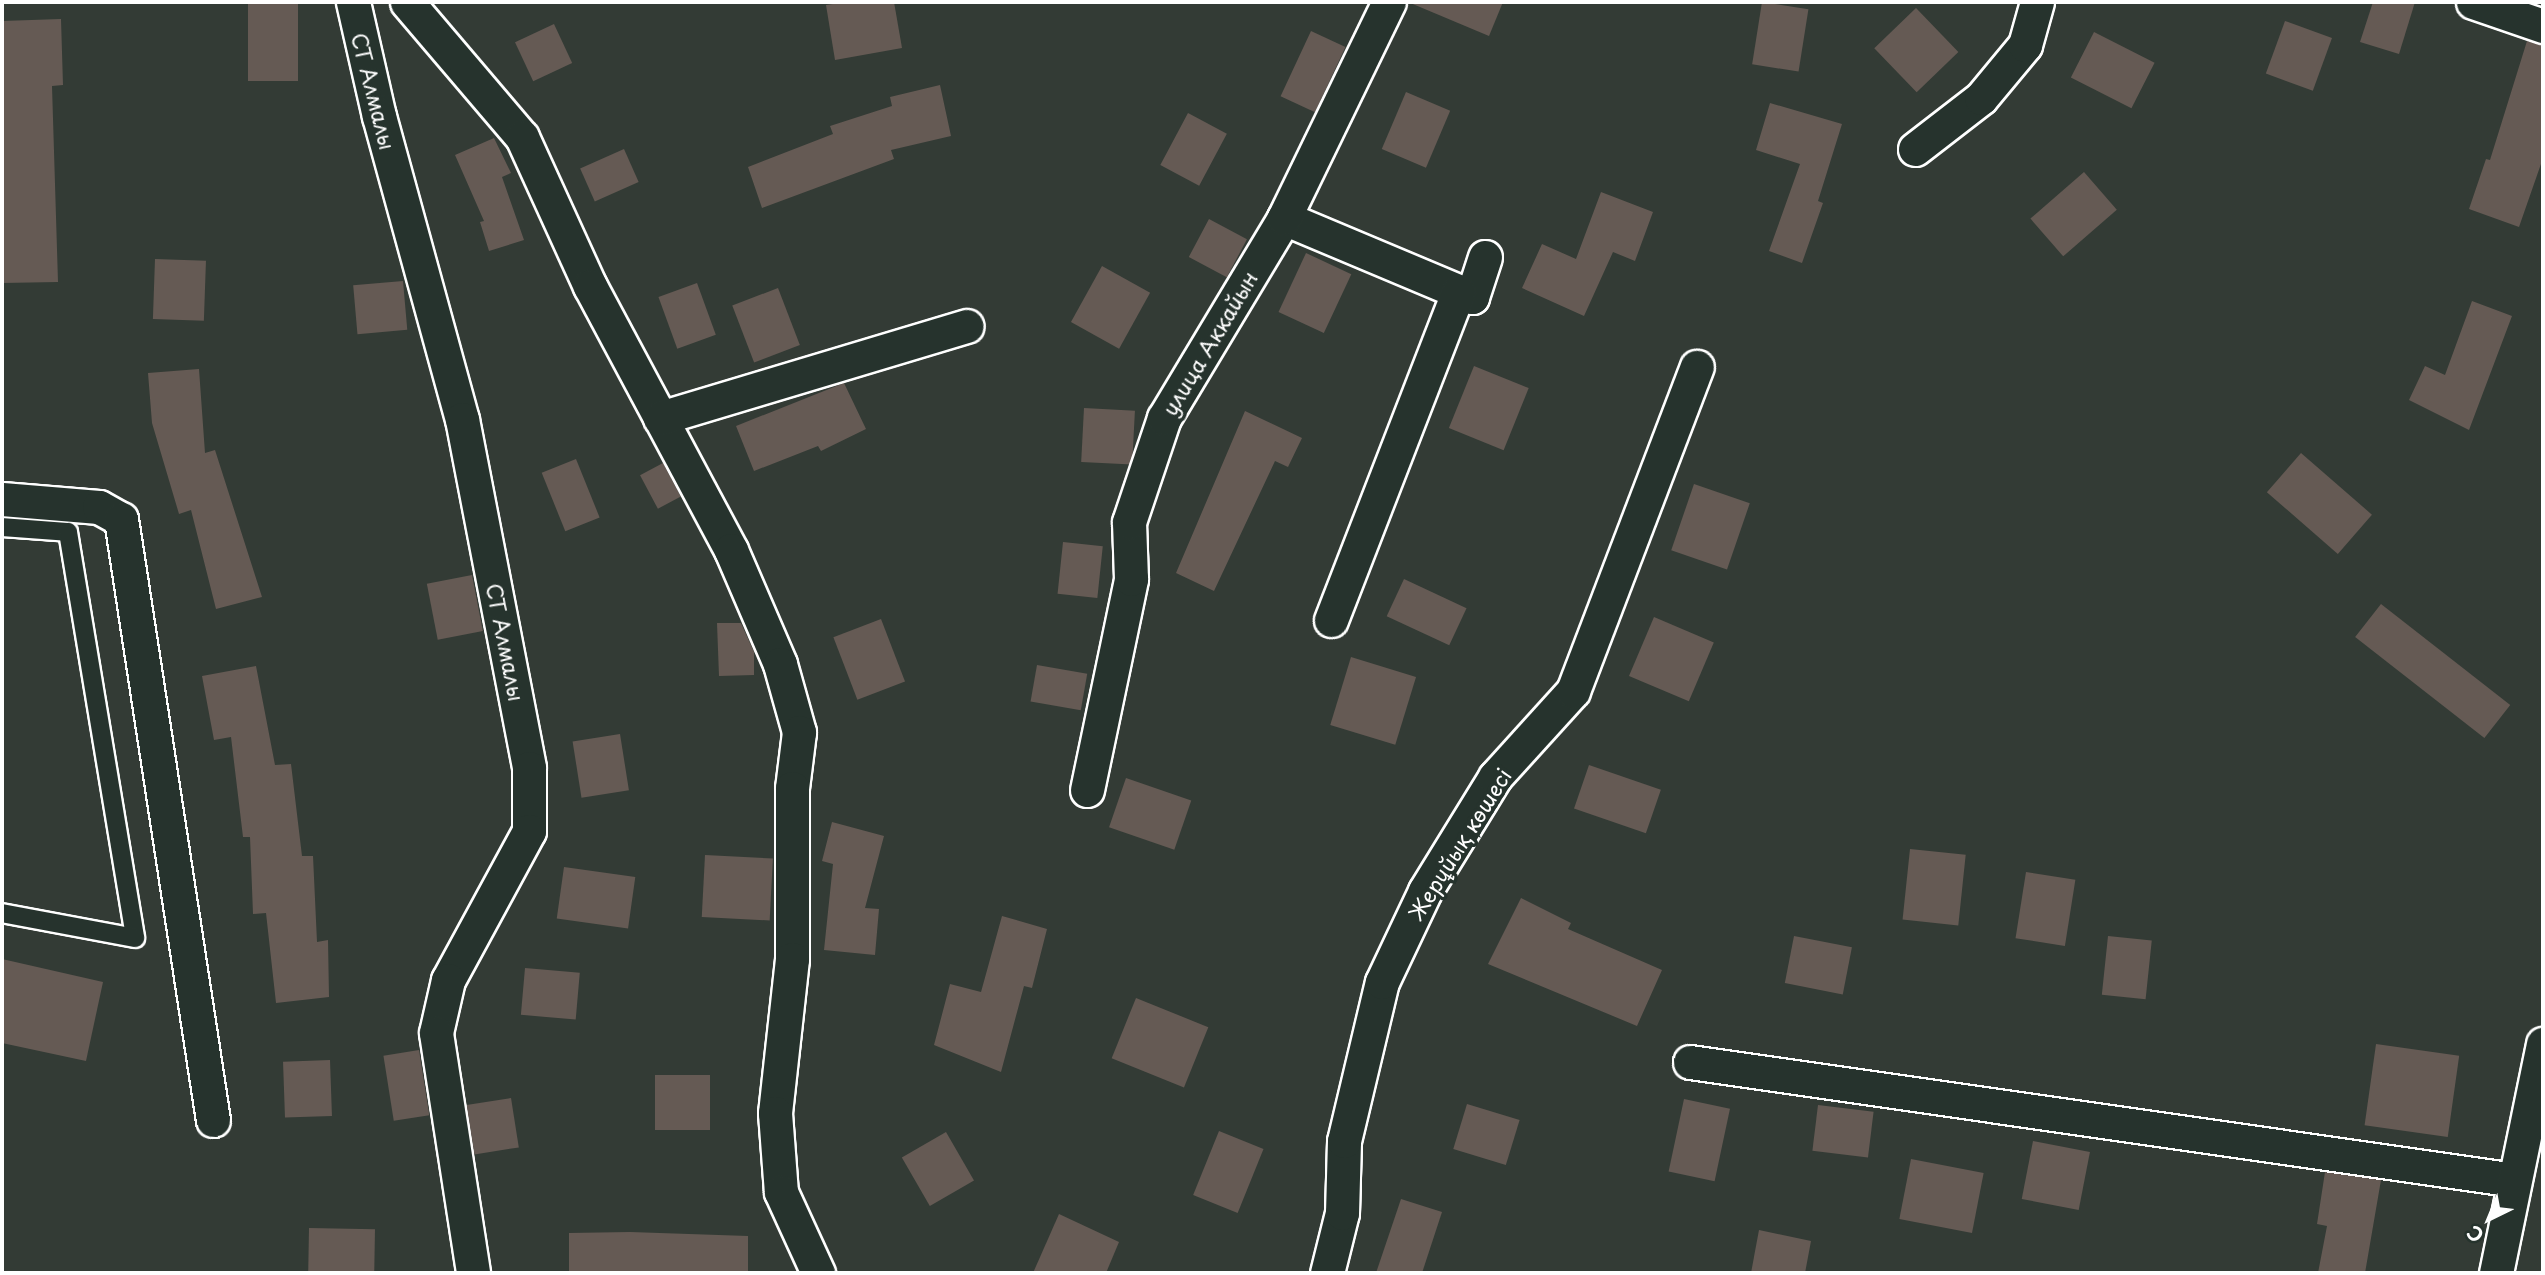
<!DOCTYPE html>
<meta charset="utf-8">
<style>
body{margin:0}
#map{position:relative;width:2545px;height:1275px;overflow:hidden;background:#333b35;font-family:"Playpen Sans",sans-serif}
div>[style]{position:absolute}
.building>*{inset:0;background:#655a54;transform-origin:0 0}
.roads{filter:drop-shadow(2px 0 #fff) drop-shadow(-2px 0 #fff) drop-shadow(0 2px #fff) drop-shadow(0 -2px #fff)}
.lane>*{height:18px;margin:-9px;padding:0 9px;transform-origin:9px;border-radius:9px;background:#26332d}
.street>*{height:33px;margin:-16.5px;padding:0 16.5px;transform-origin:16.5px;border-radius:16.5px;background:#26332d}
span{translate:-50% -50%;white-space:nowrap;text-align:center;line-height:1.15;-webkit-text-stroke:7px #26332d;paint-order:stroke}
.street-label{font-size:21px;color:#fff}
.frame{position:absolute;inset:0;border:4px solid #fff;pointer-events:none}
.north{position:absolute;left:2454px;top:1184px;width:70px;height:70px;-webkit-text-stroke:5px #26332d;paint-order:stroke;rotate:223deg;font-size:19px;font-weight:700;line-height:28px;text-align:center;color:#fff}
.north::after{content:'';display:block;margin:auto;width:24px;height:32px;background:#fff;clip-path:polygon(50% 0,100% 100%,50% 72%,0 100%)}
</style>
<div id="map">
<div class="building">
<div style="left:248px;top:2px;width:50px;height:79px"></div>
<div style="clip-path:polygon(846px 2px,894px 2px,902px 48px,835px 60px,826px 5px)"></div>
<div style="clip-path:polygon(1408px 2px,1503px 2px,1489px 36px)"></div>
<div style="left:1762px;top:2px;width:47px;height:63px;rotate:9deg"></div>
<div style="clip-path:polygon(2373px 2px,2415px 2px,2399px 54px,2360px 42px)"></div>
<div style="left:1916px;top:8px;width:61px;height:58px;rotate:46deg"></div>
<div style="clip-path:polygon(61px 19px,63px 85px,52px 86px,58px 282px,2px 283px,2px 21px)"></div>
<div style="left:2285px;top:21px;width:50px;height:56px;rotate:20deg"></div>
<div style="left:554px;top:24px;width:43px;height:43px;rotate:65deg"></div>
<div style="left:1311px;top:31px;width:38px;height:72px;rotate:25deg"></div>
<div style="left:2094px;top:32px;width:68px;height:51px;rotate:27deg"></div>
<div style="clip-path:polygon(2527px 41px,2543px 45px,2543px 158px,2519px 227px,2469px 209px,2486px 159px,2490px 160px)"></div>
<div style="clip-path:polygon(940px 85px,951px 136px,891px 150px,894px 159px,762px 208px,748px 167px,833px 134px,830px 126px,892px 106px,890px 97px)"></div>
<div style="left:1406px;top:92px;width:48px;height:62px;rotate:23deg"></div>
<div style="clip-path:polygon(1770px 103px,1842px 124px,1818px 201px,1823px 203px,1802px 263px,1769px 251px,1800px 164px,1756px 150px)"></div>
<div style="left:1188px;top:113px;width:44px;height:59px;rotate:28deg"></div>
<div style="clip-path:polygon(494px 138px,511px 173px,502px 177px,524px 240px,489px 251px,480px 222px,484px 221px,455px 155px)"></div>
<div style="left:624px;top:149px;width:36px;height:48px;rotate:66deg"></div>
<div style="left:2084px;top:172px;width:50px;height:71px;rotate:49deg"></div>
<div style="clip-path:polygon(1601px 192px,1653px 212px,1635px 261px,1613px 252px,1584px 316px,1522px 288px,1542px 244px,1576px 259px)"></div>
<div style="left:1209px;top:219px;width:43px;height:43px;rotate:28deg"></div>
<div style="left:1306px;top:253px;width:50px;height:65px;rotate:25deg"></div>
<div style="left:155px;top:259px;width:51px;height:60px;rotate:2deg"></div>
<div style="left:1102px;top:266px;width:55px;height:64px;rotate:29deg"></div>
<div style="left:403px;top:281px;width:49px;height:50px;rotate:85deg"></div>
<div style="left:697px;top:283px;width:55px;height:41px;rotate:70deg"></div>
<div style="left:778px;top:288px;width:61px;height:49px;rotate:69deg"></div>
<div style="clip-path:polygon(2472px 301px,2512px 316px,2469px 430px,2409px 400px,2425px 366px,2445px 375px)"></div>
<div style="left:1474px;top:366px;width:59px;height:67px;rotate:22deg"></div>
<div style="clip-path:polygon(199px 369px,205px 453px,215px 450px,262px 597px,216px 609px,191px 510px,179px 514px,152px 423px,148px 373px)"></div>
<div style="clip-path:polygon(844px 383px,866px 429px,821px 451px,818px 446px,754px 471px,736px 426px)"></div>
<div style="left:1084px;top:408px;width:51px;height:54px;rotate:3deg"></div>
<div style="clip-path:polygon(1245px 411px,1302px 438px,1288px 467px,1275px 461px,1214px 591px,1176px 573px)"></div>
<div style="left:2301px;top:453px;width:94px;height:52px;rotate:41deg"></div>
<div style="left:576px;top:459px;width:63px;height:37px;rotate:68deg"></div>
<div style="left:663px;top:463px;width:38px;height:26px;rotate:62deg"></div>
<div style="left:1694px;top:484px;width:59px;height:70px;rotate:19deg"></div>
<div style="left:1063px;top:542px;width:40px;height:52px;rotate:6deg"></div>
<div style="left:472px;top:575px;width:57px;height:46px;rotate:79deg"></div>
<div style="left:1404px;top:579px;width:69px;height:41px;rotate:25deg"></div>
<div style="left:2381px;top:604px;width:164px;height:42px;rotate:38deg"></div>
<div style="left:1654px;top:617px;width:65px;height:64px;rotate:23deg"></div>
<div style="left:881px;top:619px;width:67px;height:51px;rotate:69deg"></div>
<div style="clip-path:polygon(717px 623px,741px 623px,754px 652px,754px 675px,719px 676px)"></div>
<div style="left:1351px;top:657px;width:68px;height:71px;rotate:17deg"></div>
<div style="left:1037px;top:665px;width:51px;height:37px;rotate:10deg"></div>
<div style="clip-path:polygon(256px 666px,275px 765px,291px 764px,302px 856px,313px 856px,317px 942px,328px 940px,329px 997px,276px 1003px,266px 913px,253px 914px,250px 837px,243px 837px,231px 737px,214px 740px,202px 676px)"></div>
<div style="left:620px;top:734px;width:57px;height:48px;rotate:81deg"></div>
<div style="left:1589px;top:765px;width:76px;height:46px;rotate:19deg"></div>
<div style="left:1126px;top:778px;width:69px;height:52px;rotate:19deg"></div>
<div style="clip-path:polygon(832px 822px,884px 836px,865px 908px,879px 909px,875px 955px,824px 950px,833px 864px,822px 861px)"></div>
<div style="left:1910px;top:849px;width:56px;height:71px;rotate:6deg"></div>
<div style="left:705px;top:855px;width:68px;height:62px;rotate:3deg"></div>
<div style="left:564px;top:867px;width:72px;height:52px;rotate:8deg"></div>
<div style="left:2026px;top:872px;width:50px;height:67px;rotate:9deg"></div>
<div style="clip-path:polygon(1521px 898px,1571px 923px,1568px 929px,1662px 970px,1637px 1026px,1488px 964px)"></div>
<div style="clip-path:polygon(1002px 916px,1047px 929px,1032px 988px,1024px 986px,1001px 1072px,934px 1045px,950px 984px,981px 992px)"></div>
<div style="left:1794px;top:936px;width:59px;height:48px;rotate:11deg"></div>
<div style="left:2108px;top:936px;width:44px;height:59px;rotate:6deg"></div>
<div style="clip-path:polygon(2px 959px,103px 982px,86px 1061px,2px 1043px)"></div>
<div style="left:525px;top:968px;width:55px;height:47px;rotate:5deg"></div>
<div style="left:1136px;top:998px;width:78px;height:65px;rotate:22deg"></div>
<div style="left:2376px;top:1044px;width:84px;height:82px;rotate:8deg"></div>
<div style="left:419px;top:1050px;width:66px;height:36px;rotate:81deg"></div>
<div style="left:330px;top:1060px;width:56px;height:47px;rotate:88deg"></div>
<div style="left:655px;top:1075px;width:55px;height:55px"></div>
<div style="left:511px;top:1098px;width:50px;height:45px;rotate:81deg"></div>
<div style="left:1684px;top:1099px;width:47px;height:74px;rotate:12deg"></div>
<div style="left:1467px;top:1104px;width:55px;height:47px;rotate:17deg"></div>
<div style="left:1818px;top:1105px;width:56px;height:46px;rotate:7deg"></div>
<div style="left:1219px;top:1131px;width:48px;height:69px;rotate:22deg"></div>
<div style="left:946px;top:1132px;width:56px;height:51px;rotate:60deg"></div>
<div style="left:2033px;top:1141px;width:58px;height:59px;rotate:11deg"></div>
<div style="left:1911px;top:1159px;width:74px;height:61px;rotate:11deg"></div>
<div style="clip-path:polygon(2325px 1172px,2381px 1180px,2365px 1273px,2318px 1273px,2327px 1226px,2317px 1224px)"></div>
<div style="clip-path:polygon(1401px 1199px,1442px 1212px,1422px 1273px,1376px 1273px)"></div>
<div style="clip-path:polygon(1059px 1214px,1119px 1242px,1106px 1273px,1033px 1273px)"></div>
<div style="left:309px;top:1228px;width:66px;height:45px;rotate:1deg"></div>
<div style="clip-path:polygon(1759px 1230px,1811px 1241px,1805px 1273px,1751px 1273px)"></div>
<div style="clip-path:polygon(630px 1232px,748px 1236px,748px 1273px,569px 1273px,569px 1233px)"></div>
</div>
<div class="roads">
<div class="lane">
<div style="left:2px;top:527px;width:66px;rotate:4.3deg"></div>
<div style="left:68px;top:532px;width:411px;rotate:80.6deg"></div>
<div style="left:135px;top:938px;width:135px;rotate:-169.4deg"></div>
</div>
<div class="street">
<div style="left:353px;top:2px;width:117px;rotate:77.2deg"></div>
<div style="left:379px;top:116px;width:314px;rotate:74.7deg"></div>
<div style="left:462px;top:419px;width:355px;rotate:79.1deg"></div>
<div style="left:529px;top:768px;width:63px;rotate:90deg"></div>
<div style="left:529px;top:831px;width:170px;rotate:118.5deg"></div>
<div style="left:448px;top:980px;width:54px;rotate:102.8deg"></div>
<div style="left:436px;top:1033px;width:243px;rotate:81.2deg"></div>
<div style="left:407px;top:2px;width:177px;rotate:49.6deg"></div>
<div style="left:522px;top:137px;width:164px;rotate:65.5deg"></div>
<div style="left:590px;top:286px;width:299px;rotate:61.9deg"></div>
<div style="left:731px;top:550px;width:124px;rotate:66.7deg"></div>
<div style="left:780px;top:664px;width:71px;rotate:74.4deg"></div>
<div style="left:799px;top:732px;width:56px;rotate:97.1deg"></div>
<div style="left:792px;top:788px;width:171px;rotate:90deg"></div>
<div style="left:792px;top:959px;width:155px;rotate:96.3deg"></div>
<div style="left:775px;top:1113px;width:79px;rotate:85.7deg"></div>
<div style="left:781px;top:1192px;width:89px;rotate:65.4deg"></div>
<div style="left:2473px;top:2px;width:74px;rotate:18.9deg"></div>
<div style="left:1915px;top:149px;width:83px;rotate:-37.7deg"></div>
<div style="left:1981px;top:98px;width:69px;rotate:-50.3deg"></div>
<div style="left:2025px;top:45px;width:45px;rotate:-74.4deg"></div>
<div style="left:1284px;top:218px;width:204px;rotate:22.8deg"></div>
<div style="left:1472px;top:297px;width:42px;rotate:-72deg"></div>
<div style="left:660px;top:418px;width:320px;rotate:-16.7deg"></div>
<div style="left:2px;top:499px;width:97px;rotate:4.7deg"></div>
<div style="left:99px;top:507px;width:25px;rotate:29deg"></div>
<div style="left:121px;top:519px;width:608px;rotate:81.3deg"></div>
<div style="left:1331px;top:620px;width:352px;rotate:-68.8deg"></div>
<div style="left:1087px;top:790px;width:216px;rotate:-78.2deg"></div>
<div style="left:1131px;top:579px;width:57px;rotate:-92deg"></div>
<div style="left:1129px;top:522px;width:110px;rotate:-71.4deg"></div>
<div style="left:1164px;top:418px;width:233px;rotate:-59deg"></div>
<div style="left:1284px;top:218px;width:240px;rotate:-64.1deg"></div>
<div style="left:1690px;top:1062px;width:833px;rotate:8.14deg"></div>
<div style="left:1327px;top:1273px;width:62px;rotate:-76deg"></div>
<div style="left:1342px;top:1213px;width:72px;rotate:-88.4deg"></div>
<div style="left:1344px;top:1141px;width:163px;rotate:-76.6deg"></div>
<div style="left:1382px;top:982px;width:101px;rotate:-64.7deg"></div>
<div style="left:1425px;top:891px;width:134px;rotate:-58.4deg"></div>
<div style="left:1495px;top:777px;width:116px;rotate:-47.8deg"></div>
<div style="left:1573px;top:691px;width:347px;rotate:-69.1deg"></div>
<div style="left:2496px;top:1273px;width:234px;rotate:-78.4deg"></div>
</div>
</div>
<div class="street-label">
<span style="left:374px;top:91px;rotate:76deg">СТ Алмалы</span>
<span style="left:1209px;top:343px;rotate:-59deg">улица Аккайын</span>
<span style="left:506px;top:642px;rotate:79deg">СТ Алмалы</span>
<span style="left:1459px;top:844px;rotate:-58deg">Жерұйық көшесі</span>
</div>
<div class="frame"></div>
<div class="north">С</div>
</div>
